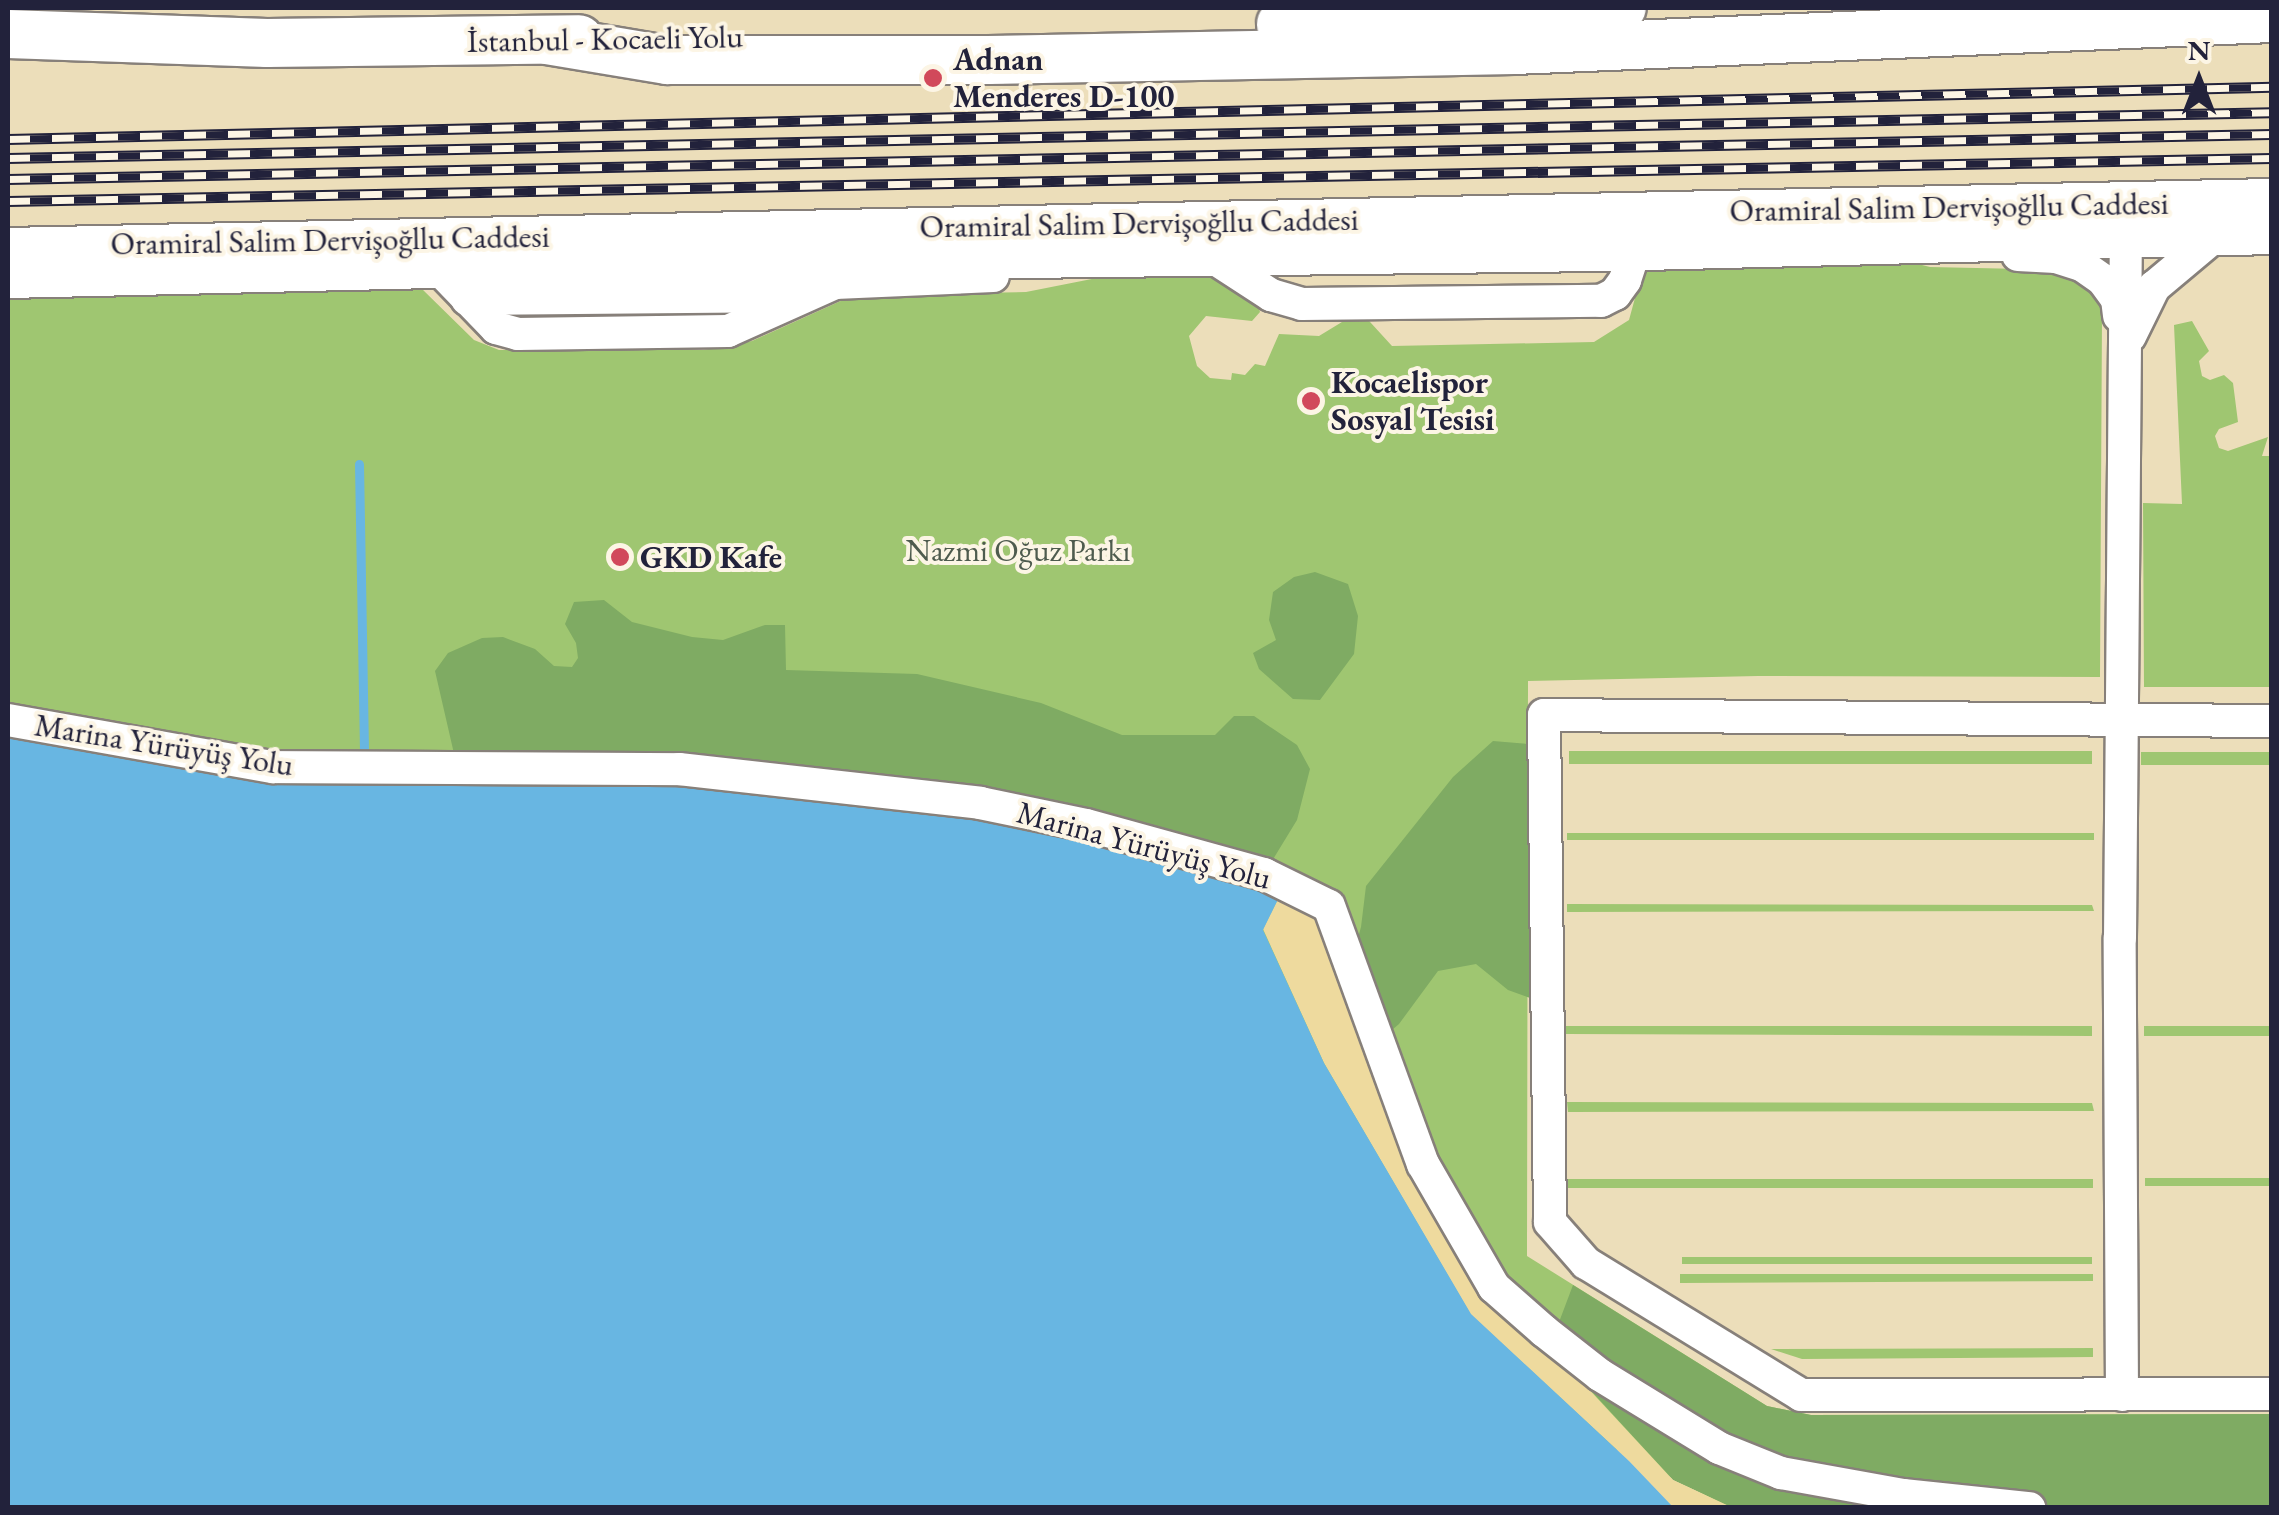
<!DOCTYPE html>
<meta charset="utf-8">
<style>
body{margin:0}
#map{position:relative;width:2279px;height:1515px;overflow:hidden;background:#ecdeba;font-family:"EB Garamond",serif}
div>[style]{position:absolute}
.green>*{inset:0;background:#9fc671;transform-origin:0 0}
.forest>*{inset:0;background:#7fab63}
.sand>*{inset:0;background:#eeda9e}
.water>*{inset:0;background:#68b6e2}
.stream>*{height:9px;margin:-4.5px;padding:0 4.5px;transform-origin:4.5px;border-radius:4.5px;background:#68b6e2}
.roads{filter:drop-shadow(2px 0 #87807a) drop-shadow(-2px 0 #87807a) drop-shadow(0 2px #87807a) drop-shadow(0 -2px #87807a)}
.minor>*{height:32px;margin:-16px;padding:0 16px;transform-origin:16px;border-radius:16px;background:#fff}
.major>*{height:40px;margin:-20px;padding:0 20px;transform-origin:20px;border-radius:20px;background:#fff}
.highway>*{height:48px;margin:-24px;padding:0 24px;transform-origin:24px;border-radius:24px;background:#fff}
.rail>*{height:11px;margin-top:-5.5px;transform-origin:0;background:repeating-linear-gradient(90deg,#fcf5e5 0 22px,#22223b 0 44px);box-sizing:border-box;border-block:2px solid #22223b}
.dots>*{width:28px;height:28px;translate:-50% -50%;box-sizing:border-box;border:5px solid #fcf5e5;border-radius:50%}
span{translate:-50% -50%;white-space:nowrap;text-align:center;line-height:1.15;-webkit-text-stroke:8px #fcf5e5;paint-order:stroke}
.street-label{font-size:32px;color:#22223b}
.poi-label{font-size:32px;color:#22223b;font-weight:700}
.left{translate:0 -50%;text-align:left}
.park-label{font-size:32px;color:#4e5b4e}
.frame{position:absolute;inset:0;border:10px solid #22223b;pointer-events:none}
.north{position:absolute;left:2149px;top:30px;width:100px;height:100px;-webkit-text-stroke:8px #fcf5e5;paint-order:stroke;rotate:0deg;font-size:28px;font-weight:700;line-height:40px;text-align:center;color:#22223b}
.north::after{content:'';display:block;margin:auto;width:35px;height:45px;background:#22223b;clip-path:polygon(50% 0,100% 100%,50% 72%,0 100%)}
</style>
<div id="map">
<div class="green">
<div style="clip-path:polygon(1898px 259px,1930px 267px,2069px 270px,2098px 296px,2102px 316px,2100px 677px,1758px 676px,1528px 681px,1527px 1256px,1767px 1406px,1811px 1415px,2271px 1414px,2271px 1507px,1731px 1508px,273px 767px,8px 720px,8px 299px,422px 289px,474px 340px,499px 350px,703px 350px,752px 341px,854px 295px,1026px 292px,1117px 274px,1217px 272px,1257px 301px,1260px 312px,1252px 321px,1206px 316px,1189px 336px,1197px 366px,1210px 378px,1231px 380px,1232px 373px,1245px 375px,1255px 364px,1265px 366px,1279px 334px,1319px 336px,1360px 311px,1392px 346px,1594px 342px,1629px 320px,1644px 265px)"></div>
<div style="clip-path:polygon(2192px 321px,2209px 351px,2199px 361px,2202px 376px,2210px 380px,2224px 375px,2233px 383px,2238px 422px,2219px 429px,2215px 436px,2219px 448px,2228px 451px,2268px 437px,2262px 456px,2272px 456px,2271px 687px,2144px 687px,2143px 503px,2182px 504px,2174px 325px)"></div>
<div style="left:2092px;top:751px;width:13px;height:523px;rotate:90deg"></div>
<div style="left:2141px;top:752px;width:130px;height:13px"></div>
<div style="left:1567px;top:833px;width:527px;height:7px"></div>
<div style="clip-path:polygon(1567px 904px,2092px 905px,2094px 911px,1567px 912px)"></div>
<div style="clip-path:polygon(1566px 1026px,2092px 1026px,2092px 1036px,1566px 1034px)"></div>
<div style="left:2144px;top:1026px;width:127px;height:10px"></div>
<div style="clip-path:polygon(1567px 1102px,2092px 1103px,2094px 1111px,1568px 1112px)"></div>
<div style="left:2145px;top:1178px;width:126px;height:8px"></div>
<div style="left:2093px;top:1179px;width:9px;height:529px;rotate:90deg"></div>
<div style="left:1682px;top:1257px;width:410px;height:7px"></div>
<div style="clip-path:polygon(1680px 1274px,2093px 1274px,2093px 1281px,1680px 1283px)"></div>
<div style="clip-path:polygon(2093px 1348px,2093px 1357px,1802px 1359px,1771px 1349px)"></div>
</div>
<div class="forest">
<div style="clip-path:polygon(1315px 572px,1348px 584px,1358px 616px,1354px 654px,1320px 700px,1293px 699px,1259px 669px,1253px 653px,1276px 640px,1269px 620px,1273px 592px,1294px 577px)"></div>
<div style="clip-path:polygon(604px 600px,632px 622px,692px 637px,723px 640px,765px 625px,785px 625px,786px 670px,917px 674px,1041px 703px,1122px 735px,1215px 735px,1234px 716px,1254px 716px,1297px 745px,1310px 769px,1297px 820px,1264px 874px,458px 771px,435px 671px,448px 653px,482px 638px,503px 637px,535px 649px,554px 666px,572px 667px,578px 658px,576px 643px,565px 624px,574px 602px)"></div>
<div style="clip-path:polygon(1493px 741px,1528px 744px,1530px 998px,1508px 990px,1476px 964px,1438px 971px,1399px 1024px,1379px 1041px,1351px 963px,1361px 927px,1366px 886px,1453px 777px)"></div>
<div style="clip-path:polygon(1573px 1285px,1767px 1406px,1811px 1415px,2271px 1414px,2271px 1507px,1731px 1507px,1673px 1480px,1550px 1346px)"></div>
</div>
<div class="sand">
<div style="clip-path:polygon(1286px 883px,1305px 891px,1494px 1287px,1673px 1480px,1731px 1507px,1673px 1507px,1629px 1461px,1471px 1315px,1324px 1063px,1263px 929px)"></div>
</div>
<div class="water">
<div style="clip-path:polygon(8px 720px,178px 752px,821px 784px,1286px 883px,1263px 930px,1324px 1063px,1471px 1314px,1629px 1461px,1673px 1507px,8px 1507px)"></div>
</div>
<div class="stream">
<div style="left:359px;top:464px;width:297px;rotate:89deg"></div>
</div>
<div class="roads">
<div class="minor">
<div style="left:2018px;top:255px;width:38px;rotate:3deg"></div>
<div style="left:2056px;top:257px;width:28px;rotate:18deg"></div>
<div style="left:2083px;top:266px;width:24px;rotate:35deg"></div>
<div style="left:2103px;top:280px;width:24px;rotate:54deg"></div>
<div style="left:2117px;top:299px;width:17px;rotate:83deg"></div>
<div style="left:1211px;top:256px;width:72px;rotate:33deg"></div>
<div style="left:1271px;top:295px;width:32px;rotate:16deg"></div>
<div style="left:1302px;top:304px;width:299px;rotate:-0.6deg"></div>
<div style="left:1601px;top:301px;width:16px;rotate:-27deg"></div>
<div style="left:1615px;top:294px;width:17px;rotate:-54deg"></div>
<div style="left:1625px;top:280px;width:32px;rotate:-72deg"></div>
<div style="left:439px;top:269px;width:82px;rotate:46deg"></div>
<div style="left:496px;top:328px;width:23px;rotate:15deg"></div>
<div style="left:518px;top:334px;width:210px;rotate:-0.8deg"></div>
<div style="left:728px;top:331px;width:117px;rotate:-24.2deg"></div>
<div style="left:835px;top:283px;width:158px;rotate:-2.5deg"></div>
<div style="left:467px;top:299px;width:330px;rotate:-0.5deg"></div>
<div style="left:2130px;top:336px;width:55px;rotate:-63.9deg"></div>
<div style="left:2154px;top:287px;width:81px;rotate:-40deg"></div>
<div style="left:8px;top:720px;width:269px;rotate:10.1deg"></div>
<div style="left:273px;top:767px;width:406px;rotate:0.3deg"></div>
<div style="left:679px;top:769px;width:303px;rotate:6.4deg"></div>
<div style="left:980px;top:803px;width:108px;rotate:11.7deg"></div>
<div style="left:1086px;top:825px;width:185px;rotate:15.4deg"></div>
<div style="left:1264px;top:874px;width:72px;rotate:26.2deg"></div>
<div style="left:1329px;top:906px;width:275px;rotate:70deg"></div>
<div style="left:1423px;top:1164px;width:142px;rotate:60deg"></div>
<div style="left:1494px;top:1287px;width:67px;rotate:41.3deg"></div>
<div style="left:1544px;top:1331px;width:71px;rotate:38.2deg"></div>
<div style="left:1600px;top:1375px;width:140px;rotate:31.5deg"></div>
<div style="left:1719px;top:1448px;width:67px;rotate:22deg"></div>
<div style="left:1781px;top:1473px;width:124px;rotate:10.2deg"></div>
<div style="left:1903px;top:1495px;width:127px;rotate:5.9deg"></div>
<div style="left:2272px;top:721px;width:728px;rotate:-179.53deg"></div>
<div style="left:1544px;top:715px;width:507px;rotate:89.32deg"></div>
<div style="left:1550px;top:1222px;width:55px;rotate:48.7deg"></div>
<div style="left:1586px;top:1263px;width:252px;rotate:31.5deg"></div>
<div style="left:1801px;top:1395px;width:471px;rotate:-0.1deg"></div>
<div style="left:2122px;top:1395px;width:457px;rotate:-90.3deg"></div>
<div style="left:2120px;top:938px;width:721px;rotate:-89.52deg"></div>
</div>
<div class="major">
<div style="left:8px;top:248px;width:2265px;rotate:-1.24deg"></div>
<div style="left:8px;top:278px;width:680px;rotate:-1.35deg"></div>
<div style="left:688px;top:262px;width:917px;rotate:-0.69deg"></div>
<div style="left:1605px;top:251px;width:667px;rotate:-1.46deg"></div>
</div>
<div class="highway">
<div style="left:1281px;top:24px;width:341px;rotate:-2.7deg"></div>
<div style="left:8px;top:34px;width:259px;rotate:2deg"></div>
<div style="left:267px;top:43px;width:312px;rotate:-0.7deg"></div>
<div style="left:547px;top:40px;width:122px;rotate:9.5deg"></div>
<div style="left:667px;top:60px;width:321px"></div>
<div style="left:988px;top:60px;width:526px;rotate:-1.09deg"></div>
<div style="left:1514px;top:50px;width:759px;rotate:-2.42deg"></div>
</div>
</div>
<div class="rail">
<div style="left:8px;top:139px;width:2265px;rotate:-1.32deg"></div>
<div style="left:8px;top:158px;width:2264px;rotate:-1.16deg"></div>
<div style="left:8px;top:179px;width:2264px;rotate:-1.14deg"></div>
<div style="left:8px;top:201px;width:2264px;rotate:-1.09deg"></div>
</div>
<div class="dots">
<div style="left:933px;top:78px;background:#d1495b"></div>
<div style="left:1311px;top:401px;background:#d1495b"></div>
<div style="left:620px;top:557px;background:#d1495b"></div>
</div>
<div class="street-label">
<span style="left:605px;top:39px;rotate:-1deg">İstanbul - Kocaeli Yolu</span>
<span style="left:1949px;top:207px;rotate:-1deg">Oramiral Salim Dervişoğllu Caddesi</span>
<span style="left:1139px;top:223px;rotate:-1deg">Oramiral Salim Dervişoğllu Caddesi</span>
<span style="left:330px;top:240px;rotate:-1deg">Oramiral Salim Dervişoğllu Caddesi</span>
<span style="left:164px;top:745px;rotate:9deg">Marina Yürüyüş Yolu</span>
<span style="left:1144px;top:845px;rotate:15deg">Marina Yürüyüş Yolu</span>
</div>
<div class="poi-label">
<span class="left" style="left:953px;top:78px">Adnan<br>Menderes D-100</span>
<span class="left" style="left:1331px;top:401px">Kocaelispor<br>Sosyal Tesisi</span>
<span class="left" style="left:640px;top:557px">GKD Kafe</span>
</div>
<div class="park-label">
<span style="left:1018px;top:550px">Nazmi Oğuz Parkı</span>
</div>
<div class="frame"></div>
<div class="north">N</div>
</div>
